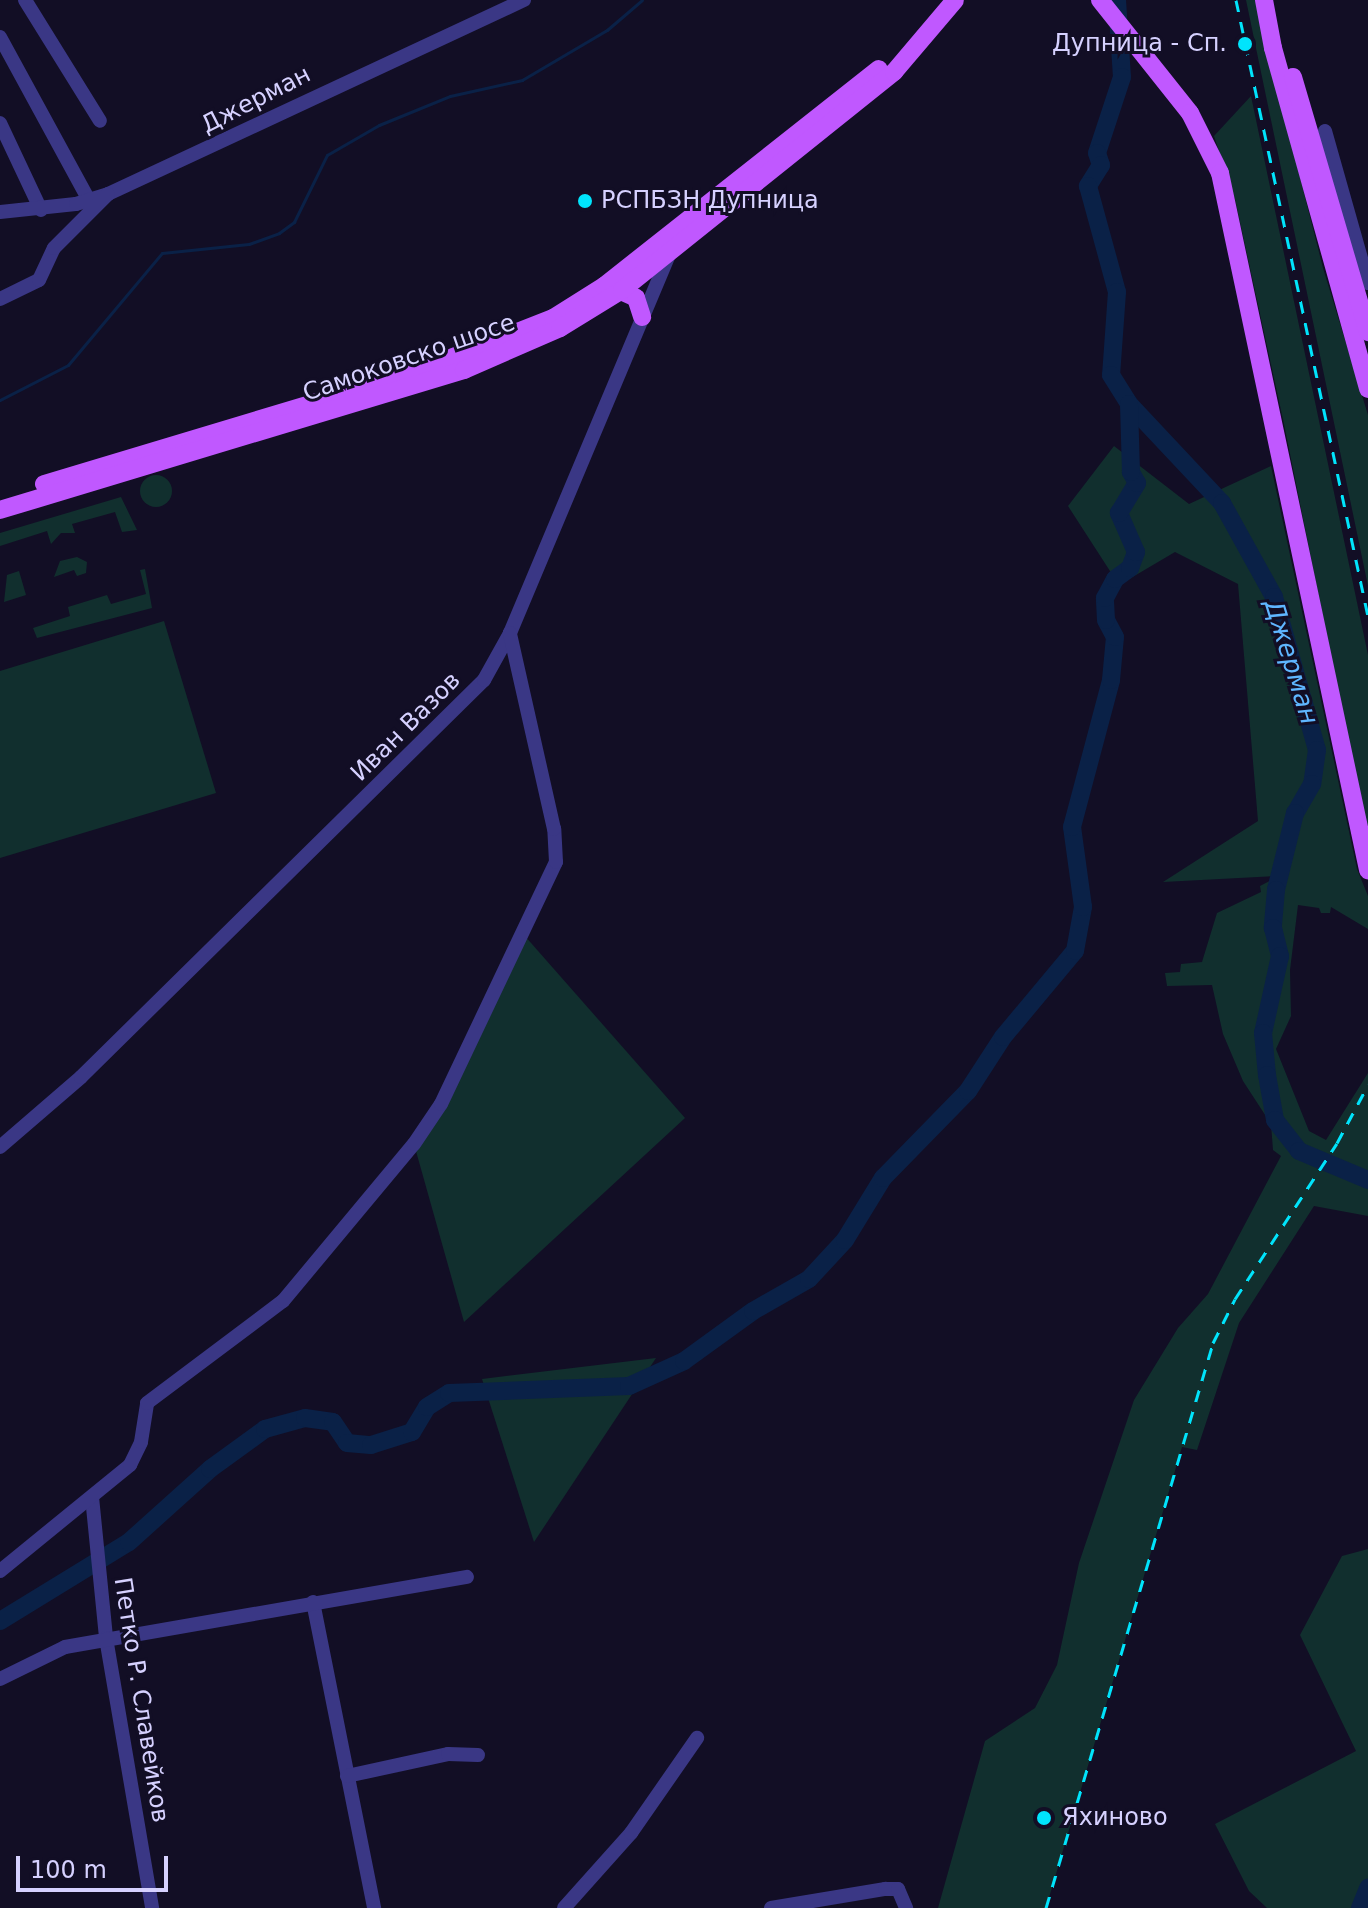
<!DOCTYPE html>
<meta charset="utf-8">
<style>
body{margin:0}
#map{position:relative;width:1368px;height:1908px;overflow:hidden;background:#120e25;font-family:"DejaVu Sans",sans-serif}
div>[style]{position:absolute}
.green>*{inset:0;background:#112f2e}
.round{border-radius:50%}
.stream>*{height:3px;margin:-1.5px;padding:0 1.5px;transform-origin:1.5px;border-radius:1.5px;background:#0a2147}
.river>*{height:18px;margin:-9px;padding:0 9px;transform-origin:9px;border-radius:9px;background:#0a2147}
.minor>*{height:14px;margin:-7px;padding:0 7px;transform-origin:7px;border-radius:7px;background:#3a3785}
.major>*{height:18px;margin:-9px;padding:0 9px;transform-origin:9px;border-radius:9px;background:#c058ff}
.rail>*{height:3px;margin-top:-1.5px;transform-origin:0;background:repeating-linear-gradient(90deg,#00e4fc 0 12px,transparent 0 22px)}
.dots>*{width:22px;height:22px;translate:-50% -50%;box-sizing:border-box;border:4px solid #120e25;border-radius:50%}
span{translate:-50% -50%;white-space:nowrap;text-align:center;line-height:1.15;-webkit-text-stroke:6px #120e25;paint-order:stroke}
.poi-label{font-size:24px;color:#d6d1ff}
.right{translate:-100% -50%;text-align:right}
.left{translate:0 -50%;text-align:left}
.street-label{font-size:24px;color:#d6d1ff}
.water-label{font-size:26px;color:#5fb6ff;font-style:italic}
.scale{position:absolute;left:16px;top:1856px;width:152px;height:36px;box-sizing:border-box;border:4px solid #d6d1ff;border-top:0;padding-left:10px;font-size:24px;line-height:28px;white-space:nowrap;color:#d6d1ff;-webkit-text-stroke:6px #120e25;paint-order:stroke}
</style>
<div id="map">
<div class="green">
<div style="clip-path:polygon(1246px 0,1255px 0,1323px 268px,1368px 415px,1368px 586px)"></div>
<div style="clip-path:polygon(1251px 96px,1368px 655px,1368px 840px,1284px 424px,1235px 199px,1214px 136px)"></div>
<div style="clip-path:polygon(1114px 446px,1189px 504px,1271px 466px,1357px 869px,1368px 896px,1368px 929px,1331px 907px,1330px 913px,1321px 913px,1319px 908px,1298px 905px,1290px 970px,1291px 1016px,1276px 1049px,1309px 1131px,1326px 1140px,1368px 1073px,1368px 1216px,1314px 1206px,1239px 1323px,1197px 1450px,1182px 1447px,1046px 1908px,938px 1908px,985px 1741px,1035px 1708px,1057px 1665px,1079px 1563px,1134px 1400px,1178px 1328px,1208px 1294px,1281px 1156px,1273px 1150px,1271px 1124px,1243px 1081px,1223px 1034px,1212px 985px,1167px 986px,1165px 973px,1180px 972px,1181px 964px,1202px 962px,1217px 913px,1261px 892px,1260px 886px,1279px 876px,1163px 882px,1258px 821px,1238px 584px,1175px 552px,1119px 585px,1068px 506px)"></div>
<div class="round" style="left:140px;top:475px;width:32px;height:32px"></div>
<div style="clip-path:polygon(121px 497px,137px 530px,122px 532px,115px 512px,72px 524px,75px 533px,61px 533px,51px 544px,47px 531px,0 546px,0 533px)"></div>
<div style="clip-path:polygon(77px 557px,87px 562px,86px 573px,77px 576px,74px 570px,54px 577px,60px 561px)"></div>
<div style="clip-path:polygon(145px 569px,152px 608px,37px 638px,33px 628px,70px 616px,68px 607px,107px 595px,111px 604px,146px 594px,140px 570px)"></div>
<div style="clip-path:polygon(19px 571px,26px 595px,4px 602px,7px 575px)"></div>
<div style="clip-path:polygon(164px 621px,216px 793px,0 858px,0 671px)"></div>
<div style="clip-path:polygon(524px 935px,685px 1118px,464px 1322px,414px 1144px)"></div>
<div style="clip-path:polygon(656px 1358px,534px 1542px,482px 1379px)"></div>
<div style="clip-path:polygon(1368px 1549px,1368px 1908px,1267px 1908px,1249px 1891px,1215px 1824px,1356px 1751px,1300px 1635px,1342px 1556px)"></div>
</div>
<div class="stream">
<div style="left:0;top:400px;width:76px;rotate:-27.2deg"></div>
<div style="left:68px;top:365px;width:146px;rotate:-50deg"></div>
<div style="left:162px;top:253px;width:87px;rotate:-5.9deg"></div>
<div style="left:249px;top:244px;width:32px;rotate:-20deg"></div>
<div style="left:279px;top:233px;width:19px;rotate:-36deg"></div>
<div style="left:294px;top:222px;width:75px;rotate:-63.8deg"></div>
<div style="left:327px;top:155px;width:60px;rotate:-30deg"></div>
<div style="left:379px;top:125px;width:77px;rotate:-22.2deg"></div>
<div style="left:450px;top:96px;width:74px;rotate:-12.5deg"></div>
<div style="left:522px;top:80px;width:99px;rotate:-30.5deg"></div>
<div style="left:607px;top:30px;width:46px;rotate:-40.6deg"></div>
</div>
<div class="river">
<div style="left:1117px;top:0;width:77px;rotate:86.3deg"></div>
<div style="left:1122px;top:77px;width:80px;rotate:108.2deg"></div>
<div style="left:1097px;top:153px;width:13px;rotate:72deg"></div>
<div style="left:1101px;top:165px;width:25px;rotate:122deg"></div>
<div style="left:1088px;top:186px;width:110px;rotate:74.7deg"></div>
<div style="left:1117px;top:292px;width:83px;rotate:94.1deg"></div>
<div style="left:1111px;top:375px;width:34px;rotate:58deg"></div>
<div style="left:1129px;top:404px;width:136px;rotate:46.8deg"></div>
<div style="left:1222px;top:503px;width:107px;rotate:61deg"></div>
<div style="left:1274px;top:597px;width:159px;rotate:74.3deg"></div>
<div style="left:1317px;top:750px;width:34px;rotate:98deg"></div>
<div style="left:1312px;top:784px;width:34px;rotate:120deg"></div>
<div style="left:1295px;top:813px;width:79px;rotate:103.9deg"></div>
<div style="left:1276px;top:890px;width:38px;rotate:95deg"></div>
<div style="left:1273px;top:928px;width:29px;rotate:76deg"></div>
<div style="left:1280px;top:956px;width:79px;rotate:102.4deg"></div>
<div style="left:1263px;top:1033px;width:42px;rotate:84.6deg"></div>
<div style="left:1267px;top:1075px;width:46px;rotate:79.9deg"></div>
<div style="left:1275px;top:1120px;width:39px;rotate:52deg"></div>
<div style="left:1299px;top:1151px;width:75px;rotate:22.8deg"></div>
<div style="left:0;top:1621px;width:151px;rotate:-31.5deg"></div>
<div style="left:129px;top:1542px;width:109px;rotate:-42deg"></div>
<div style="left:210px;top:1469px;width:68px;rotate:-36deg"></div>
<div style="left:265px;top:1429px;width:41px;rotate:-15.4deg"></div>
<div style="left:305px;top:1418px;width:28px;rotate:8deg"></div>
<div style="left:333px;top:1422px;width:25px;rotate:56deg"></div>
<div style="left:347px;top:1443px;width:24px;rotate:5deg"></div>
<div style="left:371px;top:1445px;width:43px;rotate:-17.6deg"></div>
<div style="left:412px;top:1432px;width:29px;rotate:-59deg"></div>
<div style="left:427px;top:1407px;width:26px;rotate:-32deg"></div>
<div style="left:449px;top:1393px;width:180px;rotate:-2.2deg"></div>
<div style="left:629px;top:1386px;width:60px;rotate:-24.4deg"></div>
<div style="left:684px;top:1361px;width:85px;rotate:-35.9deg"></div>
<div style="left:753px;top:1311px;width:64px;rotate:-29.7deg"></div>
<div style="left:809px;top:1279px;width:53px;rotate:-47.3deg"></div>
<div style="left:845px;top:1240px;width:73px;rotate:-58.5deg"></div>
<div style="left:883px;top:1178px;width:122px;rotate:-45.7deg"></div>
<div style="left:968px;top:1091px;width:64px;rotate:-57.1deg"></div>
<div style="left:1003px;top:1037px;width:112px;rotate:-50.1deg"></div>
<div style="left:1075px;top:951px;width:45px;rotate:-79.7deg"></div>
<div style="left:1083px;top:907px;width:81px;rotate:-97.8deg"></div>
<div style="left:1072px;top:827px;width:152px;rotate:-75.1deg"></div>
<div style="left:1111px;top:680px;width:43px;rotate:-84.7deg"></div>
<div style="left:1115px;top:637px;width:19px;rotate:-118deg"></div>
<div style="left:1106px;top:620px;width:22px;rotate:-93deg"></div>
<div style="left:1105px;top:598px;width:21px;rotate:-62deg"></div>
<div style="left:1115px;top:579px;width:19px;rotate:-36deg"></div>
<div style="left:1130px;top:568px;width:17px;rotate:-69deg"></div>
<div style="left:1136px;top:552px;width:43px;rotate:-113.6deg"></div>
<div style="left:1119px;top:513px;width:35px;rotate:-59deg"></div>
<div style="left:1137px;top:483px;width:13px;rotate:-119deg"></div>
<div style="left:1131px;top:472px;width:68px;rotate:-91.7deg"></div>
<div style="left:1360px;top:1908px;width:22px;rotate:-68deg"></div>
</div>
<div class="minor">
<div style="left:25px;top:0;width:142px;rotate:58.2deg"></div>
<div style="left:0;top:37px;width:186px;rotate:61.4deg"></div>
<div style="left:0;top:123px;width:96px;rotate:64.8deg"></div>
<div style="left:1325px;top:131px;width:158px;rotate:74.2deg"></div>
<div style="left:0;top:212px;width:76px;rotate:-6deg"></div>
<div style="left:76px;top:204px;width:34px;rotate:-17deg"></div>
<div style="left:108px;top:194px;width:459px;rotate:-25deg"></div>
<div style="left:0;top:299px;width:43px;rotate:-26deg"></div>
<div style="left:39px;top:280px;width:35px;rotate:-65deg"></div>
<div style="left:54px;top:248px;width:76px;rotate:-45deg"></div>
<div style="left:0;top:1147px;width:107px;rotate:-40.8deg"></div>
<div style="left:81px;top:1077px;width:566px;rotate:-44.57deg"></div>
<div style="left:484px;top:680px;width:54px;rotate:-61deg"></div>
<div style="left:510px;top:633px;width:413px;rotate:-67.2deg"></div>
<div style="left:92px;top:1497px;width:142px;rotate:84.3deg"></div>
<div style="left:106px;top:1638px;width:274px;rotate:80.3deg"></div>
<div style="left:0;top:1571px;width:168px;rotate:-39.2deg"></div>
<div style="left:130px;top:1465px;width:25px;rotate:-64deg"></div>
<div style="left:141px;top:1442px;width:39px;rotate:-81deg"></div>
<div style="left:147px;top:1403px;width:170px;rotate:-36.9deg"></div>
<div style="left:283px;top:1301px;width:204px;rotate:-50.2deg"></div>
<div style="left:414px;top:1144px;width:48px;rotate:-56deg"></div>
<div style="left:441px;top:1104px;width:268px;rotate:-64.6deg"></div>
<div style="left:556px;top:862px;width:33px;rotate:-93deg"></div>
<div style="left:554px;top:829px;width:201px;rotate:-102.7deg"></div>
<div style="left:313px;top:1602px;width:312px;rotate:78.7deg"></div>
<div style="left:0;top:1679px;width:72px;rotate:-26.2deg"></div>
<div style="left:65px;top:1647px;width:408px;rotate:-9.9deg"></div>
<div style="left:347px;top:1776px;width:103px;rotate:-12.3deg"></div>
<div style="left:448px;top:1754px;width:30px;rotate:2deg"></div>
<div style="left:564px;top:1908px;width:101px;rotate:-48.2deg"></div>
<div style="left:631px;top:1833px;width:116px;rotate:-55.2deg"></div>
<div style="left:771px;top:1908px;width:116px;rotate:-9.5deg"></div>
<div style="left:885px;top:1889px;width:13px"></div>
<div style="left:898px;top:1889px;width:21px;rotate:67deg"></div>
</div>
<div class="major">
<div style="left:1100px;top:0;width:144px;rotate:51.5deg"></div>
<div style="left:1190px;top:113px;width:67px;rotate:63.4deg"></div>
<div style="left:1220px;top:173px;width:713px;rotate:78.01deg"></div>
<div style="left:1264px;top:0;width:49px;rotate:79.4deg"></div>
<div style="left:1273px;top:48px;width:354px;rotate:74.4deg"></div>
<div style="left:1293px;top:77px;width:266px;rotate:73.6deg"></div>
<div style="left:614px;top:288px;width:24px;rotate:24deg"></div>
<div style="left:636px;top:298px;width:20px;rotate:72deg"></div>
<div style="left:44px;top:484px;width:379px;rotate:-16.7deg"></div>
<div style="left:407px;top:375px;width:157px;rotate:-21.3deg"></div>
<div style="left:553px;top:318px;width:60px;rotate:-32.1deg"></div>
<div style="left:604px;top:286px;width:350px;rotate:-38.3deg"></div>
<div style="left:0;top:510px;width:485px;rotate:-16.8deg"></div>
<div style="left:464px;top:370px;width:105px;rotate:-23.6deg"></div>
<div style="left:560px;top:328px;width:73px;rotate:-31.5deg"></div>
<div style="left:622px;top:290px;width:349px;rotate:-38.7deg"></div>
<div style="left:894px;top:72px;width:94px;rotate:-49.7deg"></div>
</div>
<div class="rail">
<div style="left:1236px;top:0;width:630px;rotate:77.91deg"></div>
<div style="left:1046px;top:1908px;width:589px;rotate:-73.53deg"></div>
<div style="left:1213px;top:1343px;width:49px;rotate:-63.4deg"></div>
<div style="left:1235px;top:1299px;width:186px;rotate:-56.8deg"></div>
<div style="left:1337px;top:1143px;width:66px;rotate:-61.9deg"></div>
</div>
<div class="dots">
<div style="left:1245px;top:44px;background:#00e4fc"></div>
<div style="left:585px;top:201px;background:#00e4fc"></div>
<div style="left:1044px;top:1818px;background:#00e4fc"></div>
</div>
<div class="poi-label">
<span class="right" style="left:1227px;top:44px">Дупница - Сп.</span>
<span class="left" style="left:601px;top:201px">РСПБЗН Дупница</span>
<span class="left" style="left:1062px;top:1818px">Яхиново</span>
</div>
<div class="street-label">
<span style="left:256px;top:100px;rotate:-27deg">Джерман</span>
<span style="left:409px;top:358px;rotate:-19deg">Самоковско шосе</span>
<span style="left:406px;top:727px;rotate:-45deg">Иван Вазов</span>
<span style="left:141px;top:1700px;rotate:81deg">Петко Р. Славейков</span>
</div>
<div class="water-label">
<span style="left:1291px;top:662px;rotate:73deg">Джерман</span>
</div>
<div class="scale">100 m</div>
</div>
